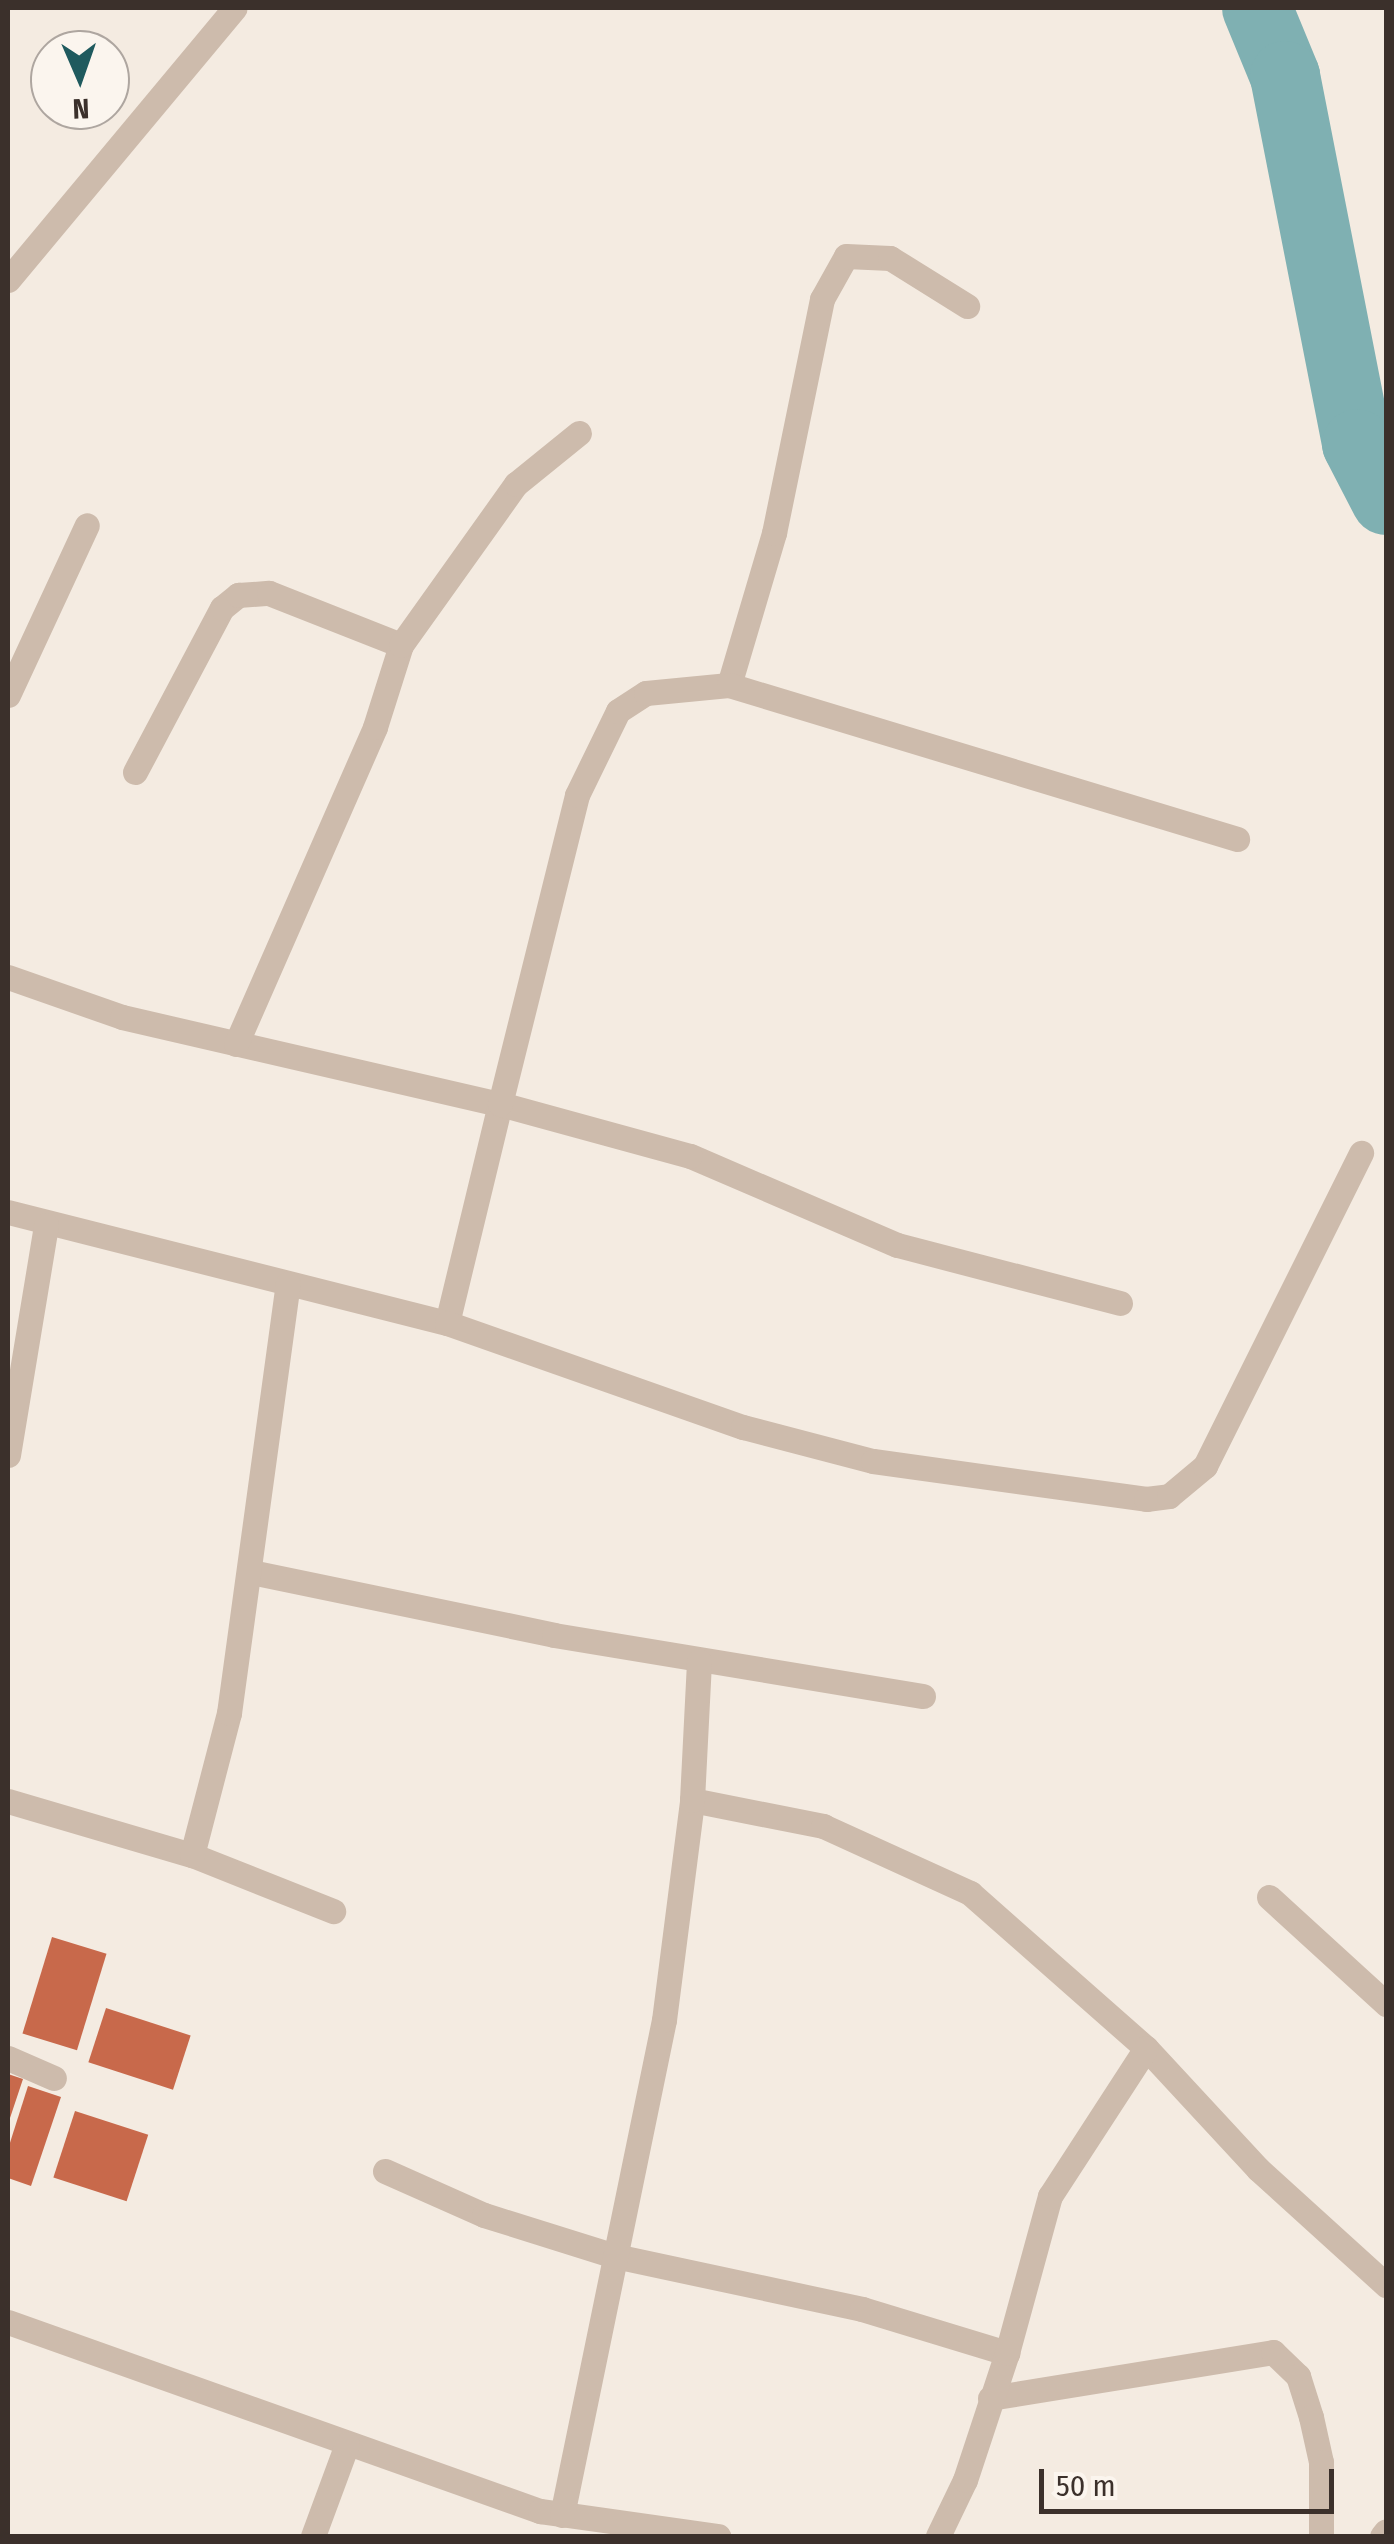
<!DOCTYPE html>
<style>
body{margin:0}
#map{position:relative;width:1394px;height:2544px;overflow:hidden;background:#f4ebe1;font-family:"Fira Sans Condensed",sans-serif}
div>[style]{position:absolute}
.river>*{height:70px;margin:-35px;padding:0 35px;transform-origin:35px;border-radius:35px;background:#7fb0b2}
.building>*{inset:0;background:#c8694b;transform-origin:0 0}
.minor>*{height:25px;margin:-12.5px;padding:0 12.5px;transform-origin:12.5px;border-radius:12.5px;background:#cdbbac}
span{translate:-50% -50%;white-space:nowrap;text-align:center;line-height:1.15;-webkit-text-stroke:8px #fbf5ee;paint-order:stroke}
.frame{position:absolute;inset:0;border:10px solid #3b302b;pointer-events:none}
.north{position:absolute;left:30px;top:30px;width:100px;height:100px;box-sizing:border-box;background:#fbf5ee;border:2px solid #aea6a0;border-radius:50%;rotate:178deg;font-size:28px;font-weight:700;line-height:40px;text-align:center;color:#3b302b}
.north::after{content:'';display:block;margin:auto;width:35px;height:45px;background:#1f5a5e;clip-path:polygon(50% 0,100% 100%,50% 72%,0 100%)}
.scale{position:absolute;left:1039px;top:2469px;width:295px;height:45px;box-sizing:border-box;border:5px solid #3b302b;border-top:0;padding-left:12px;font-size:30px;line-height:35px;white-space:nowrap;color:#3b302b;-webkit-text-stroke:8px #fbf5ee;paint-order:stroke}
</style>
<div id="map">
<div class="river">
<div style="left:1257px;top:8px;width:74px;rotate:67.6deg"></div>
<div style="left:1285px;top:76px;width:375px;rotate:78.9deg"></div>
<div style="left:1357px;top:444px;width:63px;rotate:62.6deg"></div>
</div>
<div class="building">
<div style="left:52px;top:1937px;width:57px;height:101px;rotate:17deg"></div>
<div style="left:106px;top:2008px;width:89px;height:57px;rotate:18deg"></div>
<div style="clip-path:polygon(8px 2074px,23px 2079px,8px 2124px)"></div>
<div style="clip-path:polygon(28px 2086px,61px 2097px,31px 2186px,8px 2178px,8px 2149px)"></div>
<div style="left:75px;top:2111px;width:77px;height:70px;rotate:18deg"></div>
</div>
<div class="minor">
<div style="left:8px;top:280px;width:354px;rotate:-50.2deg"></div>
<div style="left:729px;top:685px;width:159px;rotate:-73.5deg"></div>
<div style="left:774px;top:533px;width:239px;rotate:-78.4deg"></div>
<div style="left:822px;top:299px;width:49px;rotate:-60.8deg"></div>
<div style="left:846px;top:256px;width:44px;rotate:2.6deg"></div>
<div style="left:890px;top:258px;width:91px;rotate:31.9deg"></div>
<div style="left:8px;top:695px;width:187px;rotate:-65.1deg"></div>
<div style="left:135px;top:772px;width:186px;rotate:-62.1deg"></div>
<div style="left:222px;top:608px;width:21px;rotate:-39deg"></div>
<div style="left:238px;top:595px;width:31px;rotate:-4deg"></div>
<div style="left:269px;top:593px;width:142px;rotate:21.5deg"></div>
<div style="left:8px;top:977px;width:121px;rotate:19.3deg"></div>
<div style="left:122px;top:1017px;width:388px;rotate:13deg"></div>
<div style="left:500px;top:1104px;width:225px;rotate:103.6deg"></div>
<div style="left:236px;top:1044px;width:346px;rotate:-66.3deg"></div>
<div style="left:375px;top:727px;width:86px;rotate:-72.4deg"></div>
<div style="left:401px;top:645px;width:198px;rotate:-54.5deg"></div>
<div style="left:516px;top:484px;width:81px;rotate:-39deg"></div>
<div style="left:8px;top:1212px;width:453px;rotate:14.2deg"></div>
<div style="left:447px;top:1323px;width:314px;rotate:19.4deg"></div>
<div style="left:743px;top:1427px;width:134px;rotate:14.7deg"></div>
<div style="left:873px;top:1461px;width:276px;rotate:7.9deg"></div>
<div style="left:1146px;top:1499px;width:23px;rotate:-7deg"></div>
<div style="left:1169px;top:1496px;width:47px;rotate:-39.8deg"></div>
<div style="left:1205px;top:1466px;width:350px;rotate:-63.5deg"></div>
<div style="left:1120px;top:1303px;width:230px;rotate:-165.4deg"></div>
<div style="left:897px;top:1245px;width:225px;rotate:-156.7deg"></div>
<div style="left:690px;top:1156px;width:197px;rotate:-164.7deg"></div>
<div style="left:500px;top:1104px;width:318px;rotate:-76deg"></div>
<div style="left:577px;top:795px;width:93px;rotate:-64deg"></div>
<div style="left:618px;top:711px;width:33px;rotate:-33deg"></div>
<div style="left:646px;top:693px;width:83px;rotate:-5.5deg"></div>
<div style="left:729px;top:685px;width:531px;rotate:16.86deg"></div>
<div style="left:8px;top:1455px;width:233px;rotate:-80.6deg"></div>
<div style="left:251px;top:1572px;width:309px;rotate:11.7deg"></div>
<div style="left:554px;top:1635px;width:374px;rotate:9.4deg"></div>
<div style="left:692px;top:1800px;width:134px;rotate:11.2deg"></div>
<div style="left:823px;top:1826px;width:162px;rotate:24.5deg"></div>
<div style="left:970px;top:1893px;width:235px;rotate:41.4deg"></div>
<div style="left:1146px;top:2048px;width:165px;rotate:47.2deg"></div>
<div style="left:1258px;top:2169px;width:173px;rotate:42.2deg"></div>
<div style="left:8px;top:1801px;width:192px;rotate:16.4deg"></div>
<div style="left:192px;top:1855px;width:152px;rotate:21.7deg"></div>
<div style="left:192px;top:1855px;width:147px;rotate:-75.4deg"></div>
<div style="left:229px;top:1713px;width:433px;rotate:-82.2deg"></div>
<div style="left:1269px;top:1897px;width:159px;rotate:42.4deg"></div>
<div style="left:8px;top:2058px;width:50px;rotate:23.5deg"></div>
<div style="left:385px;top:2171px;width:108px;rotate:24deg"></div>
<div style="left:484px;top:2215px;width:137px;rotate:17.4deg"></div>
<div style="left:615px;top:2256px;width:253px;rotate:12.1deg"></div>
<div style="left:862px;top:2309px;width:152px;rotate:16.9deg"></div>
<div style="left:8px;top:2322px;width:565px;rotate:19.56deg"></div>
<div style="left:540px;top:2511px;width:180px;rotate:8deg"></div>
<div style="left:990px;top:2398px;width:287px;rotate:-9.2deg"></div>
<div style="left:1273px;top:2352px;width:35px;rotate:44deg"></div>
<div style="left:1298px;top:2376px;width:43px;rotate:72.4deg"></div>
<div style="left:1311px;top:2417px;width:46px;rotate:77.5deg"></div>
<div style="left:1321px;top:2462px;width:74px;rotate:90deg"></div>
<div style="left:562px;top:2515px;width:505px;rotate:-78.36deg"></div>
<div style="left:664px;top:2020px;width:222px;rotate:-82.7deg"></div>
<div style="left:692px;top:1800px;width:139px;rotate:-87.1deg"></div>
<div style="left:313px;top:2536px;width:98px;rotate:-69.7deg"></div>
<div style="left:938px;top:2536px;width:62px;rotate:-64.3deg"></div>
<div style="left:965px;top:2480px;width:134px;rotate:-71.7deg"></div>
<div style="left:1007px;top:2353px;width:163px;rotate:-74.7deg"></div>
<div style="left:1050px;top:2196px;width:176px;rotate:-57deg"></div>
<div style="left:1382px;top:2536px;width:6px;rotate:-51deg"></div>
</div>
<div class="frame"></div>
<div class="north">N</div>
<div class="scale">50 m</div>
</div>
